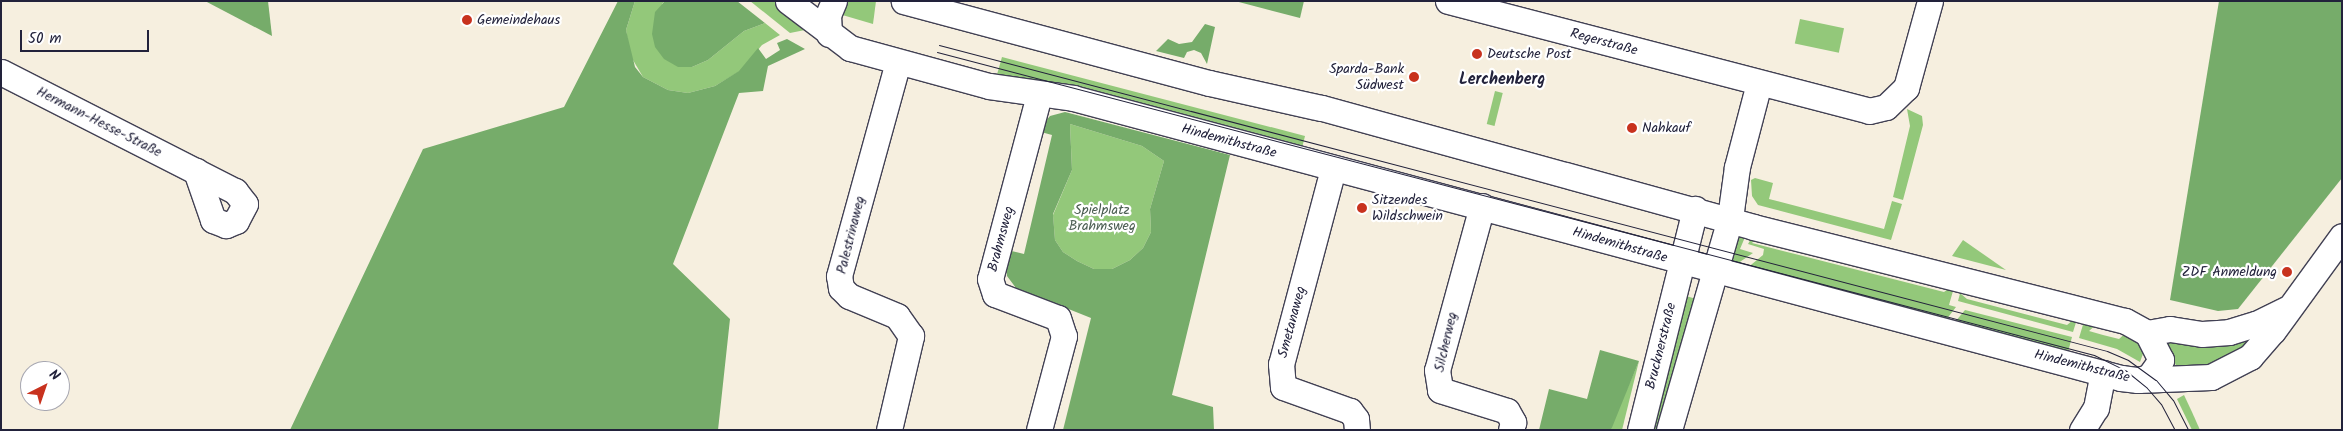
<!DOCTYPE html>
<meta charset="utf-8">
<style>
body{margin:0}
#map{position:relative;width:2343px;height:431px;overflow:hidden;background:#f6efdf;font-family:Kalam,sans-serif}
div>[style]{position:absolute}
.green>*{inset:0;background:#93c87a;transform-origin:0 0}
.forest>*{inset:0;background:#76ac6a}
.roads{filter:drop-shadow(1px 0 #424154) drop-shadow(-1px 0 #424154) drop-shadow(0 1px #424154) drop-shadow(0 -1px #424154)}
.minor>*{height:25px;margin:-12.5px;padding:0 12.5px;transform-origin:12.5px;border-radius:12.5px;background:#fff}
.tram>*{height:1px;margin:-0.5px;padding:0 0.5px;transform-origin:0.5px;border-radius:0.5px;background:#22223b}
.dots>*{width:14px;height:14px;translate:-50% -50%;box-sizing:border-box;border:2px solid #fff;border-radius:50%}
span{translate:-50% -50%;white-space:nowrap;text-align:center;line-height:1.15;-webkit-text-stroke:4.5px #fff;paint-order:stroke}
.poi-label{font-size:14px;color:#22223b}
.left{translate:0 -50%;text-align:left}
.right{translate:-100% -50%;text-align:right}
.street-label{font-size:14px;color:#22223b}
.park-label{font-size:14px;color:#4a5c51}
.quarter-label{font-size:16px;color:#22223b;font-weight:700}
.frame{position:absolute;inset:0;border:2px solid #22223b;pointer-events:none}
.north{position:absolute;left:20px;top:361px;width:50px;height:50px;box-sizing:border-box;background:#fff;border:1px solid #a7a7b1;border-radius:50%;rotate:41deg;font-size:14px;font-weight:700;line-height:20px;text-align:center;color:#22223b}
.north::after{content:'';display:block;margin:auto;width:18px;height:22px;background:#c8321e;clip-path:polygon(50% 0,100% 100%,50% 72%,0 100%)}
.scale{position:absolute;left:20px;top:30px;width:129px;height:22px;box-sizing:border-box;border:2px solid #22223b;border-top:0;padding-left:6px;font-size:15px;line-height:18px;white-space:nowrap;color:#22223b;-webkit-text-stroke:4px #fff;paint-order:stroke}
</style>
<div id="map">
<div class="green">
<div style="clip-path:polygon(635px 1px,665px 1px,662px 4px,692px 67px,708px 60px,744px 31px,765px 23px,780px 35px,762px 45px,740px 71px,715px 86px,688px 93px,668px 90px,643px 77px,630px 55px,626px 30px)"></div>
<div style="clip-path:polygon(750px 1px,775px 1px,810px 29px,790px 33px)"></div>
<div style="clip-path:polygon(847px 1px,876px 1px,873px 24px,839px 14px)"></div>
<div style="left:1800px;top:19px;width:45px;height:25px;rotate:12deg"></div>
<div style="clip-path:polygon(1002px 57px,1305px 136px,1301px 152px,996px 78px)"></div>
<div style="left:1495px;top:91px;width:8px;height:34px;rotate:14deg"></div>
<div style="clip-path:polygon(1907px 109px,1922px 116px,1923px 125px,1903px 200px,1893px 197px,1910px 126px)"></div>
<div style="clip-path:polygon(1070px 124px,1142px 146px,1164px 161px,1150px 209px,1151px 232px,1143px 248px,1130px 260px,1112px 269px,1094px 269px,1077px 261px,1063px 252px,1055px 240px,1053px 215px,1072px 170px)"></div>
<div style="clip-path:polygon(1755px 178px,1773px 183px,1769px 199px,1884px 229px,1892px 201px,1902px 204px,1891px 240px,1758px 205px,1752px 196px,1751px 180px)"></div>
<div style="clip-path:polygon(1748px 230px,1740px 249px,1753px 253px,1728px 270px,1734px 233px)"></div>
<div style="clip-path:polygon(1755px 232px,1761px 233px,1752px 243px,1944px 292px,1955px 284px,1949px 305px,1956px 307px,1946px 320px,1746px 269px,1763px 255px,1764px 249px,1748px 244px)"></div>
<div style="clip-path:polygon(1963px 240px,2006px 270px,1952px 256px)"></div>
<div style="clip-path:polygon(1962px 286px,1969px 288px,1961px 294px,1967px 299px,2036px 317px,2067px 325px,2078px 316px,2073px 332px,1958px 301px)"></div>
<div style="clip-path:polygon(1683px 295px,1696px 299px,1661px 430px,1649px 430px)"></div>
<div style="clip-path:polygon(1965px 310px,2072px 337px,2068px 352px,1955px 322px)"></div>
<div style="clip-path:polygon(2085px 318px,2099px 322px,2089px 331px,2103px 335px,2119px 339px,2130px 329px,2144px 351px,2140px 362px,2117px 349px,2079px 338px)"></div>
<div style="clip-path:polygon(2256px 334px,2227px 363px,2178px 369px,2164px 343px,2166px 337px)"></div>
<div style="clip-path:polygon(1639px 361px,1622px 430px,1611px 430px,1612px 424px)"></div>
<div style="clip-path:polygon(2184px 395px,2192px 412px,2200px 430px,2192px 430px,2177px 399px)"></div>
</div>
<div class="forest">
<div style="clip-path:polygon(205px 1px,268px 1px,272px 36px)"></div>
<div style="clip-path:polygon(618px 1px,635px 1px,626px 30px,635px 67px,643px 77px,668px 90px,688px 93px,715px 86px,739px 71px,758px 48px,766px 59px,780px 50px,777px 43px,787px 39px,805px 49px,768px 66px,763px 91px,739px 93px,673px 264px,730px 319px,718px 430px,290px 430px,423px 149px,564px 107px)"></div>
<div style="clip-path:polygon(665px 1px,737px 1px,765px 23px,744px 31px,708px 60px,692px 67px,678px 67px,664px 59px,655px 47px,652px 34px,655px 12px)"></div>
<div style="clip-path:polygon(1235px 1px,1304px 1px,1300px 18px)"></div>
<div style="clip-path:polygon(2219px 1px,2342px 1px,2342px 178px,2238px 309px,2218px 311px,2170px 300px)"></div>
<div style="clip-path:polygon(1205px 24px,1215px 27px,1207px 64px,1201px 53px,1194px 50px,1187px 52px,1184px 58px,1156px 51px,1168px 39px,1179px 44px,1192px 42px)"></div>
<div style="clip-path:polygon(evenodd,1065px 112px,1230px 155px,1172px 395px,1213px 407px,1214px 430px,1063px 430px,1091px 318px,1016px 288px,1007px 276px,1006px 267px,1007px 250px,1024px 254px,1052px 135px,1041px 132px,1044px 123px,1050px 116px,1065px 112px,1070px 124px,1142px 146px,1164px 161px,1150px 209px,1151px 232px,1143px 248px,1130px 260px,1112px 269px,1094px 269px,1077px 261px,1063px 252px,1055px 240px,1053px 214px,1072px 170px,1070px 124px)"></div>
<div style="clip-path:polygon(1600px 350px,1639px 361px,1611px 430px,1539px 430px,1549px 389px,1587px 399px)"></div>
</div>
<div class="roads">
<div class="minor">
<div style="left:788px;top:1px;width:78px;rotate:37.2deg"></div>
<div style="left:850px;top:48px;width:144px;rotate:15.3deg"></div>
<div style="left:989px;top:86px;width:85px;rotate:8.1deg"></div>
<div style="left:1073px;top:98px;width:1085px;rotate:14.96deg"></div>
<div style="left:2121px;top:378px;width:17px;rotate:7deg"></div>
<div style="left:2138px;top:380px;width:11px;rotate:-15deg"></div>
<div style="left:2149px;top:377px;width:21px;rotate:-55deg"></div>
<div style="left:2161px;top:360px;width:30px;rotate:-117deg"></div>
<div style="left:2147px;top:333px;width:25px;rotate:-151deg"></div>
<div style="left:2125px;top:321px;width:383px;rotate:-165.8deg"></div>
<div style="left:1754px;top:227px;width:449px;rotate:-164.6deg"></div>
<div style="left:1321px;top:108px;width:115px;rotate:-167.4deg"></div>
<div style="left:1209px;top:83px;width:316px;rotate:-165deg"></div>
<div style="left:1448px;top:1px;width:435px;rotate:14.6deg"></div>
<div style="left:1869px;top:111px;width:17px;rotate:-13deg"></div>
<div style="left:1886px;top:107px;width:28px;rotate:-44deg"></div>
<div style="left:1906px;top:88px;width:90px;rotate:-74.6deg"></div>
<div style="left:829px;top:34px;width:19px;rotate:-93deg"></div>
<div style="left:828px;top:15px;width:15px;rotate:-67deg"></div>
<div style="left:1px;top:72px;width:263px;rotate:27deg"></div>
<div style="left:235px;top:191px;width:16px;rotate:52deg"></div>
<div style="left:245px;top:204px;width:19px;rotate:118deg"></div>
<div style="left:236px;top:221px;width:11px;rotate:158deg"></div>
<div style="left:226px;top:225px;width:14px;rotate:-159deg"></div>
<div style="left:213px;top:220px;width:52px;rotate:-109.1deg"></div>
<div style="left:1039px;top:95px;width:190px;rotate:104.9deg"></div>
<div style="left:990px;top:279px;width:16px;rotate:72deg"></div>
<div style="left:995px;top:294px;width:67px;rotate:20.9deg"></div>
<div style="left:1058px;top:318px;width:19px;rotate:72deg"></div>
<div style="left:1064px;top:336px;width:97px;rotate:104.9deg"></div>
<div style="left:1333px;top:169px;width:202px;rotate:104.9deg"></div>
<div style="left:1281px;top:364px;width:23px;rotate:85deg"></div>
<div style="left:1283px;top:387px;width:71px;rotate:19.7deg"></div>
<div style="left:1350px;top:411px;width:10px;rotate:53deg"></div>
<div style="left:1356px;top:419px;width:11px;rotate:85deg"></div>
<div style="left:1482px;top:206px;width:170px;rotate:105.3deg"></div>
<div style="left:1437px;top:370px;width:20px;rotate:81deg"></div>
<div style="left:1440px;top:390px;width:70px;rotate:17.4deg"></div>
<div style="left:1507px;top:411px;width:13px;rotate:61deg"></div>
<div style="left:1513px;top:422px;width:8px;rotate:104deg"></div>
<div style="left:2147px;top:333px;width:23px;rotate:-10deg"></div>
<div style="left:2170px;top:329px;width:32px;rotate:9deg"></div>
<div style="left:2202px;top:334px;width:27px;rotate:-4deg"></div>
<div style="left:2229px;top:332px;width:28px;rotate:-17deg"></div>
<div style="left:2256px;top:324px;width:34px;rotate:-26deg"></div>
<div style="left:2138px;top:380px;width:73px;rotate:-2.4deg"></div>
<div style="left:2211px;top:377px;width:44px;rotate:-27.1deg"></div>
<div style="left:2250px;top:357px;width:35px;rotate:-49deg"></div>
<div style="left:2273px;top:331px;width:117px;rotate:-54deg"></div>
<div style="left:889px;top:430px;width:97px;rotate:-76.8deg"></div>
<div style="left:911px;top:336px;width:24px;rotate:-125deg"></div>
<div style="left:897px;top:316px;width:52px;rotate:-157.4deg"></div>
<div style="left:849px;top:296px;width:11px;rotate:-135deg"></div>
<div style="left:841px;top:288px;width:12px;rotate:-99deg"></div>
<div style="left:839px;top:276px;width:222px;rotate:-74.6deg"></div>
<div style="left:1640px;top:430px;width:228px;rotate:-76deg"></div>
<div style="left:1669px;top:430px;width:221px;rotate:-73.9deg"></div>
<div style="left:1730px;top:218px;width:51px;rotate:-82.2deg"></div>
<div style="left:1737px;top:167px;width:87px;rotate:-75.3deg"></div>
<div style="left:2082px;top:430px;width:26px;rotate:-58deg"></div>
<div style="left:2096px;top:408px;width:36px;rotate:-79deg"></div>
</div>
</div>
<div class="tram">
<div style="left:939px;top:45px;width:1207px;rotate:14.68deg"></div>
<div style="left:2107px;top:351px;width:23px;rotate:23deg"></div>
<div style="left:2128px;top:360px;width:34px;rotate:36deg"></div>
<div style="left:2156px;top:380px;width:26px;rotate:50deg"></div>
<div style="left:2173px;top:400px;width:34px;rotate:63deg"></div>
<div style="left:937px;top:52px;width:1196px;rotate:14.68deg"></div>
<div style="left:2094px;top:355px;width:34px;rotate:26deg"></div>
<div style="left:2125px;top:370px;width:28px;rotate:39deg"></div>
<div style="left:2147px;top:388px;width:21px;rotate:49deg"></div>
<div style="left:2161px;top:404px;width:30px;rotate:62deg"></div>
</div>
<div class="dots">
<div style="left:467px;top:20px;background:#c8321e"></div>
<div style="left:1477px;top:54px;background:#c8321e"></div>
<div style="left:1414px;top:77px;background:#c8321e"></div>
<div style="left:1632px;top:128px;background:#c8321e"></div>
<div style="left:1362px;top:208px;background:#c8321e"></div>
<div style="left:2287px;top:272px;background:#c8321e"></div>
</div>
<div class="poi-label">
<span class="left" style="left:477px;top:20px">Gemeindehaus</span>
<span class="left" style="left:1487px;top:54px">Deutsche Post</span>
<span class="right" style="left:1404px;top:77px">Sparda-Bank<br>Südwest</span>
<span class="left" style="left:1642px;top:128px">Nahkauf</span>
<span class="left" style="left:1372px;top:208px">Sitzendes<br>Wildschwein</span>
<span class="right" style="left:2277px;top:272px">ZDF Anmeldung</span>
</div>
<div class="street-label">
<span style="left:1604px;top:42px;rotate:15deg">Regerstraße</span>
<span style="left:99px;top:122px;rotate:27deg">Hermann-Hesse-Straße</span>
<span style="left:1229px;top:141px;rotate:15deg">Hindemithstraße</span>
<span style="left:851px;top:235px;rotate:-76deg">Palestrinaweg</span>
<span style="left:1001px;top:239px;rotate:-75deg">Brahmsweg</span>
<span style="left:1620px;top:245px;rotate:16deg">Hindemithstraße</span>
<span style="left:1292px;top:322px;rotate:-75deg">Smetanaweg</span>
<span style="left:1446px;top:342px;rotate:-77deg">Silcherweg</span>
<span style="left:1661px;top:346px;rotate:-76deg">Brucknerstraße</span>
<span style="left:2082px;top:366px;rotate:14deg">Hindemithstraße</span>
</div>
<div class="park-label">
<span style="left:1102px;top:218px">Spielplatz<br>Brahmsweg</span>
</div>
<div class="quarter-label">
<span style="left:1502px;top:80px">Lerchenberg</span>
</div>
<div class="frame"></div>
<div class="north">N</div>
<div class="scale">50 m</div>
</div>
